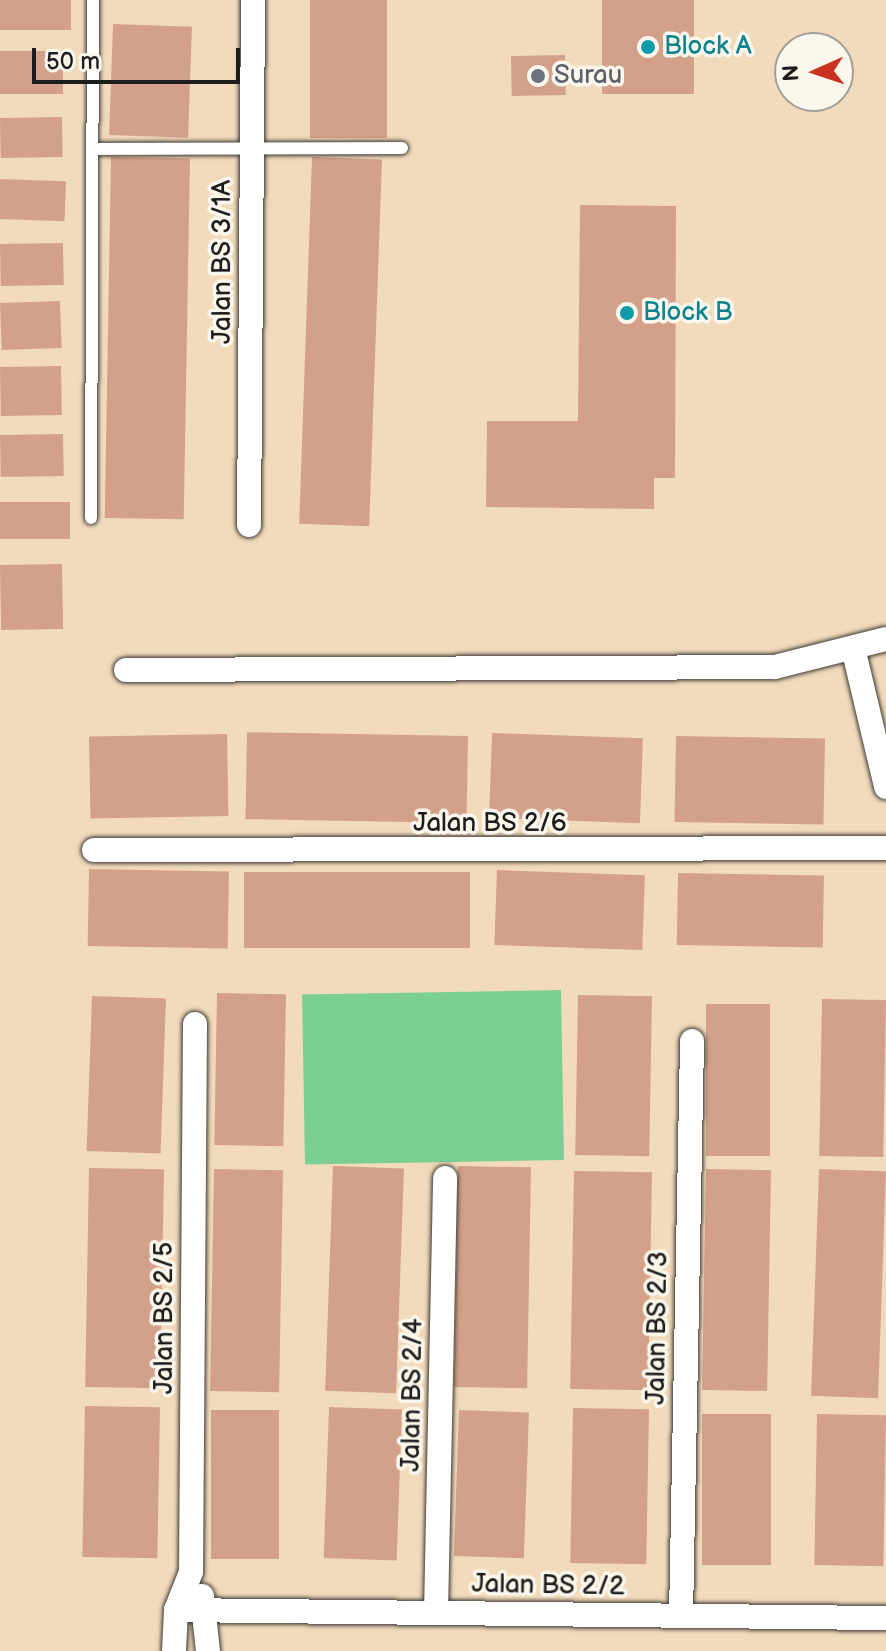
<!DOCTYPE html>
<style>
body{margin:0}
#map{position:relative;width:886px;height:1651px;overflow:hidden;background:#f2dbbc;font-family:"Balsamiq Sans",sans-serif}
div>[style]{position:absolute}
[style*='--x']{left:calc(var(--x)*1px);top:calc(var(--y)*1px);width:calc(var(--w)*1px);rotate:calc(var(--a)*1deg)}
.green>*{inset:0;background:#7ccf92;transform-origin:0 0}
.building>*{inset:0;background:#d3a18a;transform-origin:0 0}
.roads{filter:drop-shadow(0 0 2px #3c3934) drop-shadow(0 0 2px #3c3934)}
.service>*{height:12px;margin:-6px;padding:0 6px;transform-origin:6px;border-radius:6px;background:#fff}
.minor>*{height:24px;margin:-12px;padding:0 12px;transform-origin:12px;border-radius:12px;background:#fff}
.dots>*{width:22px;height:22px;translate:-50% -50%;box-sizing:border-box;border:4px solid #fbf7ec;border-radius:50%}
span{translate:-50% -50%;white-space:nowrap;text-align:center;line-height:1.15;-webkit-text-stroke:7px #fbf7ec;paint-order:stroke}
.culture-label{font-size:26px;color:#0d838f}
.left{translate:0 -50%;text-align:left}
.worship-label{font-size:26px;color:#5b616d}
.street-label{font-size:26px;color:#1c1c1c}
.north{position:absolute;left:774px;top:32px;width:80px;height:80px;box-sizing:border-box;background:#fbf7ec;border:2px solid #a29f99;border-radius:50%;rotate:267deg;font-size:22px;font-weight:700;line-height:32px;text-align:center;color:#1c1c1c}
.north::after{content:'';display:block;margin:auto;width:28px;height:36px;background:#c8321e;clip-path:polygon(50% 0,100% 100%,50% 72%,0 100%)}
.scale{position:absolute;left:32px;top:48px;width:208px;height:36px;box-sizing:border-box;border:4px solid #1c1c1c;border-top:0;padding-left:10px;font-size:24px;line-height:28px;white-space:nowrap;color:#1c1c1c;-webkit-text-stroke:6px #fbf7ec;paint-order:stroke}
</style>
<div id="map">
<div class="green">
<div style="left:561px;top:990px;width:170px;height:259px;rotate:89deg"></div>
</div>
<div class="building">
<div style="left:0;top:0;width:71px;height:30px"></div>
<div style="left:310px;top:0;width:77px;height:138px"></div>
<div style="left:602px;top:0;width:92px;height:94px"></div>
<div style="left:113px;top:24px;width:79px;height:111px;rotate:2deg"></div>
<div style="left:0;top:51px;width:63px;height:43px"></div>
<div style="left:565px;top:55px;width:40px;height:54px;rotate:89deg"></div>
<div style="left:62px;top:117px;width:40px;height:62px;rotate:89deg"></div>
<div style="left:111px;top:157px;width:79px;height:361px;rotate:1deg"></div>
<div style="left:312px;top:157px;width:70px;height:367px;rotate:2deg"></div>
<div style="left:0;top:179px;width:66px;height:40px;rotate:2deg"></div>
<div style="clip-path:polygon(580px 205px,676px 206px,675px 478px,654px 478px,654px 509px,486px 507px,487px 421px,578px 421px)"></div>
<div style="left:63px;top:243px;width:42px;height:63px;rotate:89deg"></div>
<div style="left:60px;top:301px;width:47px;height:60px;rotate:88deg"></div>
<div style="left:61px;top:366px;width:49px;height:61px;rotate:89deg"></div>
<div style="left:63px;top:434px;width:42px;height:63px;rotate:89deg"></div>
<div style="left:0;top:502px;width:70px;height:37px"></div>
<div style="left:62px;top:564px;width:65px;height:62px;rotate:89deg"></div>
<div style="left:492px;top:733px;width:151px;height:85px;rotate:2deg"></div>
<div style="left:227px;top:734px;width:82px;height:138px;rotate:89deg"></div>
<div style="left:468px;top:736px;width:87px;height:221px;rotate:91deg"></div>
<div style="left:676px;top:736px;width:149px;height:86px;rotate:1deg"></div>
<div style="left:89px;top:869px;width:140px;height:77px;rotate:1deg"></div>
<div style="left:497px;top:870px;width:148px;height:75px;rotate:2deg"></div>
<div style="left:470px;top:872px;width:76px;height:226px;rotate:90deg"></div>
<div style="left:678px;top:873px;width:146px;height:72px;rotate:1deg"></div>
<div style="left:217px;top:993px;width:69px;height:152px;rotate:1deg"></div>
<div style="left:578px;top:995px;width:74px;height:160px;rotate:1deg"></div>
<div style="left:92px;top:996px;width:74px;height:155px;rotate:2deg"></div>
<div style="left:822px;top:999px;width:64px;height:157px;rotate:1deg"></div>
<div style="left:770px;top:1004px;width:152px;height:64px;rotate:90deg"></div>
<div style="left:333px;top:1166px;width:71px;height:225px;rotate:2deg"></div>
<div style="left:458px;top:1166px;width:73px;height:221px;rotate:1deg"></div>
<div style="left:89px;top:1168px;width:75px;height:219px;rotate:1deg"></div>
<div style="left:214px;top:1169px;width:69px;height:222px;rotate:1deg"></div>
<div style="left:706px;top:1169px;width:65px;height:221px;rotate:1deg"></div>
<div style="left:819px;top:1169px;width:67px;height:227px;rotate:2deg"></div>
<div style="left:574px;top:1171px;width:78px;height:218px;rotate:1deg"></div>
<div style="left:85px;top:1406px;width:75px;height:151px;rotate:1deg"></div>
<div style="left:329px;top:1407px;width:73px;height:151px;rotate:2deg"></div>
<div style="left:573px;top:1408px;width:76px;height:155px;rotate:1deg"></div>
<div style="left:211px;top:1410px;width:68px;height:149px"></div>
<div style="left:459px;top:1410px;width:70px;height:146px;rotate:2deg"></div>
<div style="left:702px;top:1414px;width:69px;height:151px"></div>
<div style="left:817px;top:1414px;width:69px;height:151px;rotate:1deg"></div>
</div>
<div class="roads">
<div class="service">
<div style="--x:94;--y:149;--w:308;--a:-0.2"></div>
<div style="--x:91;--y:518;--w:518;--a:-89.78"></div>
</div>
<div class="minor">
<div style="--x:249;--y:525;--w:525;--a:-89.56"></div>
<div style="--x:853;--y:648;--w:143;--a:76.6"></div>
<div style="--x:126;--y:670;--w:649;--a:-0.26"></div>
<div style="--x:775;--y:667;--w:114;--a:-14.2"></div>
<div style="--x:94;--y:850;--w:792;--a:-0.14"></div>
<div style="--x:202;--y:1596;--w:55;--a:83.8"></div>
<div style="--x:176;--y:1610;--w:710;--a:0.65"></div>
<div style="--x:436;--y:1613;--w:435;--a:-88.8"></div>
<div style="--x:681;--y:1616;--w:575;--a:-88.9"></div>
<div style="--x:174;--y:1651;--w:41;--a:-87.2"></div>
<div style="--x:176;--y:1610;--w:41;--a:-68.5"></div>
<div style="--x:191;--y:1572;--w:548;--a:-89.58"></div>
</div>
</div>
<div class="dots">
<div style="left:648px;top:47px;background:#0f9aa8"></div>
<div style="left:538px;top:76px;background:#6b7280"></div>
<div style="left:627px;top:313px;background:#0f9aa8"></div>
</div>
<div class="culture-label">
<span class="left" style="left:664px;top:47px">Block A</span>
<span class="left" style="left:643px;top:313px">Block B</span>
</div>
<div class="worship-label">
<span class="left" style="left:554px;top:76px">Surau</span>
</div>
<div class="street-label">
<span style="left:223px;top:262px;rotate:-90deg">Jalan BS 3/1A</span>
<span style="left:490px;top:824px">Jalan BS 2/6</span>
<span style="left:165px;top:1318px;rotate:-90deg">Jalan BS 2/5</span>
<span style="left:658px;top:1328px;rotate:-89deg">Jalan BS 2/3</span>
<span style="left:413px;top:1395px;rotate:-89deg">Jalan BS 2/4</span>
<span style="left:548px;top:1586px;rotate:1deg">Jalan BS 2/2</span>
</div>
<div class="north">N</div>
<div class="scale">50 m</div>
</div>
